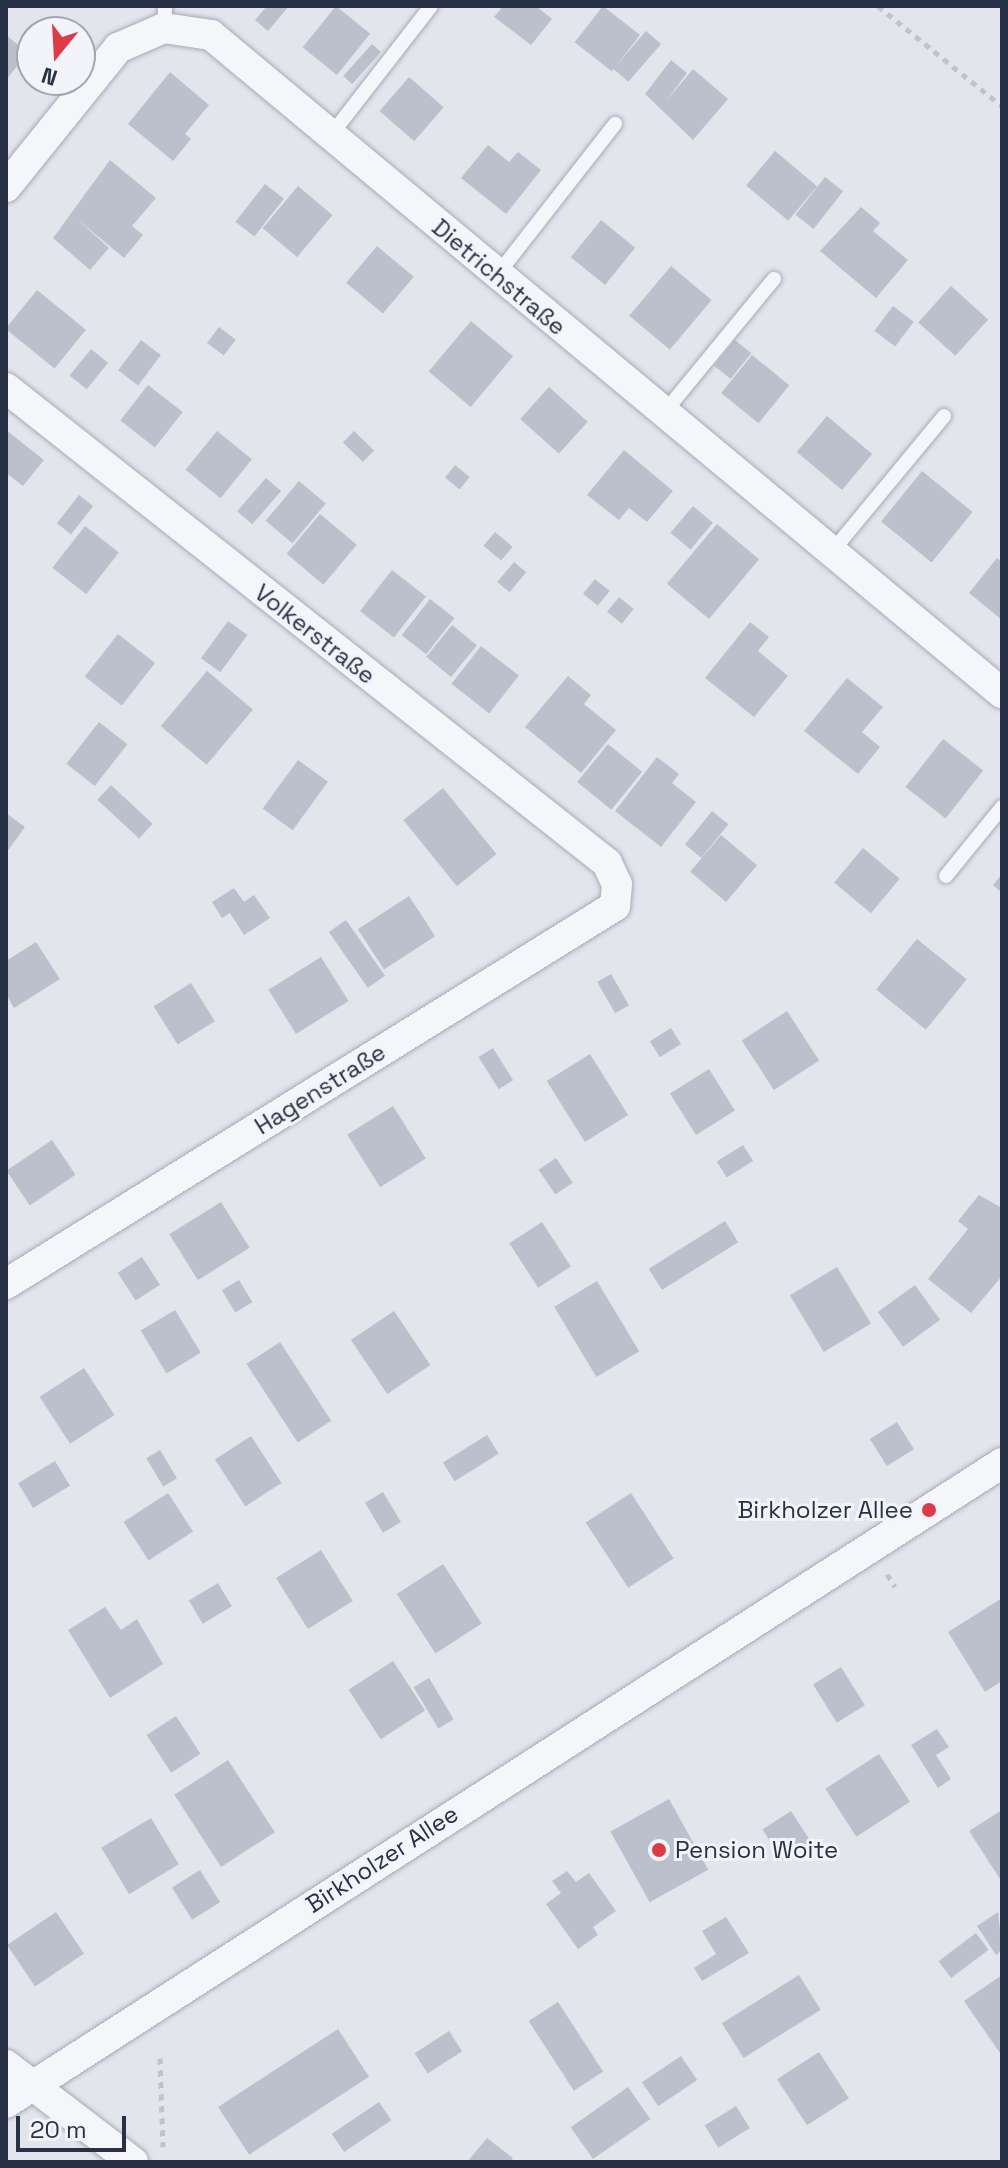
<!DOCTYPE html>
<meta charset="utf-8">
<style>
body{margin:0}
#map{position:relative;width:1008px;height:2168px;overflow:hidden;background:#e2e5ec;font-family:"Space Grotesk",sans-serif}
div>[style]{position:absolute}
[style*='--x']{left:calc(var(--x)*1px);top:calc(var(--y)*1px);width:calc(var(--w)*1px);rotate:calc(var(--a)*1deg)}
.building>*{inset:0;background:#bbc1cc;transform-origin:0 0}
.path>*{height:5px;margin-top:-2.5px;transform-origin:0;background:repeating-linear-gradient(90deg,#c0c3ca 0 6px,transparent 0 12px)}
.roads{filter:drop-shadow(0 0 2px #a6abb7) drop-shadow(0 0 2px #a6abb7)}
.lane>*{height:14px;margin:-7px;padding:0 7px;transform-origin:7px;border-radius:7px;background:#f5f6f9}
.street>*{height:30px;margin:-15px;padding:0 15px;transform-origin:15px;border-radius:15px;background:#f5f6f9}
.dots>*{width:22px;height:22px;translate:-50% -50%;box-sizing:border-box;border:4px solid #f2f4f9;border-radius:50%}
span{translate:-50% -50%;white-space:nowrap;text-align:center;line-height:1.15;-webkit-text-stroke:6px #f2f4f9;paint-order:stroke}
.street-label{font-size:24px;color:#283146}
.poi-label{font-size:24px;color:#283146}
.right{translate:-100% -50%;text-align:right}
.left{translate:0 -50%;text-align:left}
.frame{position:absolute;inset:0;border:8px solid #283146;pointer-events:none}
.north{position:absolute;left:16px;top:16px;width:80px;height:80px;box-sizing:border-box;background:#f2f4f9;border:2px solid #a1a6b1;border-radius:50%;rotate:198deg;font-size:22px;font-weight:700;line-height:32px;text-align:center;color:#283146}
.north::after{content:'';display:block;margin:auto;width:28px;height:36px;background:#dd3b48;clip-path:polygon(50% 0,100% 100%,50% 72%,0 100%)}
.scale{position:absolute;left:16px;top:2116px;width:110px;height:36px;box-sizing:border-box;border:4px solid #283146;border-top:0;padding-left:10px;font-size:24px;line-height:28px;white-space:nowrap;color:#283146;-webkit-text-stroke:6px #f2f4f9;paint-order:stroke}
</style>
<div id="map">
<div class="building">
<div style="clip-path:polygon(267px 6px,289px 6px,268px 31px,255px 20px)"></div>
<div style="left:336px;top:6px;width:44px;height:53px;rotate:39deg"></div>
<div style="clip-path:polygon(503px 6px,536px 6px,552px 19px,531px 45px,494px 17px)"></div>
<div style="left:603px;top:6px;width:47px;height:46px;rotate:38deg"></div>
<div style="left:646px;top:31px;width:20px;height:50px;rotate:41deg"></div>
<div style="clip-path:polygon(6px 35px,28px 53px,6px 80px)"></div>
<div style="left:372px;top:44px;width:12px;height:43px;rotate:42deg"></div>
<div style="clip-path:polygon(671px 60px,687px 73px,666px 101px,693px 69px,728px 99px,693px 140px,645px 94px)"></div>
<div style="clip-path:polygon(170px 72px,209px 105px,185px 134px,191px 139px,173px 161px,128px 124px)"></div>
<div style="left:409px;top:77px;width:46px;height:45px;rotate:41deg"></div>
<div style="clip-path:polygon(488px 145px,509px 162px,518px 152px,541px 170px,506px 214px,461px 178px)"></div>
<div style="left:775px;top:151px;width:55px;height:45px;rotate:40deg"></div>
<div style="clip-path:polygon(110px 160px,156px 198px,132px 226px,143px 235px,124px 258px,77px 219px,109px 248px,90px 270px,53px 238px)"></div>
<div style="left:825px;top:177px;width:23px;height:48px;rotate:38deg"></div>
<div style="left:265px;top:184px;width:24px;height:48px;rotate:38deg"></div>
<div style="left:298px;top:186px;width:45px;height:55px;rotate:40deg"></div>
<div style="clip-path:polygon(861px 207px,880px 223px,873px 231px,908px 260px,876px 298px,820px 251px)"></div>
<div style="left:601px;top:220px;width:44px;height:48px;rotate:39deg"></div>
<div style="left:377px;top:246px;width:48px;height:48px;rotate:40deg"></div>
<div style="left:671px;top:266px;width:53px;height:65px;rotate:40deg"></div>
<div style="left:951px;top:286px;width:50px;height:49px;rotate:42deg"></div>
<div style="left:37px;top:290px;width:63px;height:50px;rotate:39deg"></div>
<div style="left:893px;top:306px;width:26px;height:31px;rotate:37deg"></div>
<div style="left:471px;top:321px;width:55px;height:66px;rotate:40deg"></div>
<div style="left:219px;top:327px;width:21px;height:20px;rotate:37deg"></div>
<div style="left:141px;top:340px;width:25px;height:38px;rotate:37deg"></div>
<div style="left:735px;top:340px;width:21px;height:33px;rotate:39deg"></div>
<div style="left:91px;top:349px;width:22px;height:34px;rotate:39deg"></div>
<div style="left:752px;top:355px;width:48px;height:49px;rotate:39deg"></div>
<div style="left:148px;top:385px;width:44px;height:45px;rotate:38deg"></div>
<div style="left:549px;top:387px;width:52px;height:43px;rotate:42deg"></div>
<div style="left:827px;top:416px;width:59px;height:47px;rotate:40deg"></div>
<div style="clip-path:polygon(6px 430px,44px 460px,23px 486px,6px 473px)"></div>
<div style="left:217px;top:431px;width:45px;height:50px;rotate:39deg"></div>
<div style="left:354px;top:431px;width:28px;height:16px;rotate:44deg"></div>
<div style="clip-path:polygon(624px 450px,673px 491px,647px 522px,629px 508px,619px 520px,587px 495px)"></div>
<div style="left:455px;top:465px;width:19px;height:16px;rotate:39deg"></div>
<div style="left:922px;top:471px;width:65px;height:65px;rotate:39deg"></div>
<div style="left:266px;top:478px;width:20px;height:44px;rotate:41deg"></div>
<div style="left:299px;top:481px;width:35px;height:52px;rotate:40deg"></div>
<div style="left:79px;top:495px;width:18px;height:36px;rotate:38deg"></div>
<div style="left:693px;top:506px;width:26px;height:35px;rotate:40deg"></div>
<div style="left:320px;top:514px;width:48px;height:52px;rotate:40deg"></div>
<div style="left:717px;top:524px;width:55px;height:78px;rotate:40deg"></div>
<div style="left:85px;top:526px;width:43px;height:53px;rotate:38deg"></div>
<div style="left:495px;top:532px;width:23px;height:18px;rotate:40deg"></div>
<div style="clip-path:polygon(997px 558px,1002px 562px,1002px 620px,969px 593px)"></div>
<div style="left:514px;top:562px;width:16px;height:26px;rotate:40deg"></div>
<div style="left:392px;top:570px;width:43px;height:52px;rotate:38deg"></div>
<div style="left:595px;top:579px;width:19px;height:19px;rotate:39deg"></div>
<div style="left:619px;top:597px;width:19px;height:19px;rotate:39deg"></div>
<div style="left:430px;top:599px;width:31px;height:46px;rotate:38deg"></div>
<div style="left:228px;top:621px;width:24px;height:46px;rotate:36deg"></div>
<div style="clip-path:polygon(750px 622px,769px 637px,758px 651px,788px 676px,754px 717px,705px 678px)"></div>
<div style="left:452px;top:625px;width:32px;height:41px;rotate:39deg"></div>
<div style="left:118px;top:634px;width:47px;height:54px;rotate:38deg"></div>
<div style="left:481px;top:646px;width:48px;height:48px;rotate:38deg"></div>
<div style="left:207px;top:671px;width:60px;height:72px;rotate:40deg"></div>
<div style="clip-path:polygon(568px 676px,591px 695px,584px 704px,616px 730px,581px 773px,525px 727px)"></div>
<div style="clip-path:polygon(847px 678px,883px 707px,862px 732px,880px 747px,858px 774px,804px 731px)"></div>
<div style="left:99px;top:722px;width:36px;height:53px;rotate:38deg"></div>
<div style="left:943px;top:739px;width:51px;height:61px;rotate:38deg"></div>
<div style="left:608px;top:744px;width:44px;height:49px;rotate:39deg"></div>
<div style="clip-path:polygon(657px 757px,679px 774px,672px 783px,696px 802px,661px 847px,615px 811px)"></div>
<div style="left:298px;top:760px;width:37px;height:60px;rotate:36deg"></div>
<div style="left:111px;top:785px;width:57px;height:20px;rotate:43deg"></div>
<div style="left:443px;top:788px;width:85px;height:51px;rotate:51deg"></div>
<div style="left:712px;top:811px;width:21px;height:43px;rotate:39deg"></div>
<div style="clip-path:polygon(6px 813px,25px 827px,6px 853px)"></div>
<div style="left:721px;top:835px;width:47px;height:48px;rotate:40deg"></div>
<div style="left:863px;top:848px;width:48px;height:45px;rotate:40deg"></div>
<div style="clip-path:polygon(1002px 874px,1002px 893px,993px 885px)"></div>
<div style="clip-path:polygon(234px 888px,244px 902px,254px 895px,270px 918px,244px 935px,230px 913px,222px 918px,212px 902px)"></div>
<div style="left:409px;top:896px;width:48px;height:61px;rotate:57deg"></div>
<div style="left:346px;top:920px;width:68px;height:21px;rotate:55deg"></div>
<div style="left:917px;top:939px;width:64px;height:65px;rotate:39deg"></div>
<div style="clip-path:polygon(36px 942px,60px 979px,14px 1008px,6px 994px,6px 961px)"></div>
<div style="left:321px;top:957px;width:52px;height:62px;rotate:58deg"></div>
<div style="left:611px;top:974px;width:36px;height:16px;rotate:60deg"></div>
<div style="left:191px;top:983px;width:45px;height:44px;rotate:58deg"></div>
<div style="left:787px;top:1011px;width:59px;height:54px;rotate:57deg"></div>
<div style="left:671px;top:1028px;width:19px;height:25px;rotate:58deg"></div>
<div style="left:493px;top:1048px;width:38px;height:17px;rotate:58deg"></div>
<div style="left:590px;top:1054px;width:72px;height:51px;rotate:58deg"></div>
<div style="left:709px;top:1069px;width:49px;height:46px;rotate:58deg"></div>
<div style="left:393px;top:1106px;width:62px;height:54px;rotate:58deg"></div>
<div style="left:52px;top:1140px;width:42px;height:55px;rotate:56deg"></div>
<div style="left:743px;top:1145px;width:19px;height:31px;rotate:58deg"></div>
<div style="left:556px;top:1158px;width:30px;height:21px;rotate:56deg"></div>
<div style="clip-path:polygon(979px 1195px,1002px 1208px,1002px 1276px,971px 1313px,928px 1279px,968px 1229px,958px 1221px)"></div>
<div style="left:221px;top:1202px;width:54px;height:61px;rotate:58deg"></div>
<div style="left:725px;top:1221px;width:25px;height:90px;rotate:58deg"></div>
<div style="left:542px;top:1222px;width:53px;height:39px;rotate:57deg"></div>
<div style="left:142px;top:1257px;width:33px;height:29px;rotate:57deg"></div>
<div style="left:837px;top:1267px;width:66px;height:55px;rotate:59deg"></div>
<div style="left:239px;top:1280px;width:26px;height:20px;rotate:59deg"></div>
<div style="left:597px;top:1281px;width:82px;height:50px;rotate:59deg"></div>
<div style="left:915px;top:1285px;width:43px;height:46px;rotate:54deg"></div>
<div style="left:175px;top:1310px;width:50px;height:40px;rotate:59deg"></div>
<div style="left:394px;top:1311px;width:65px;height:52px;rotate:56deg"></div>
<div style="left:280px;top:1342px;width:94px;height:40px;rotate:57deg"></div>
<div style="left:84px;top:1368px;width:56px;height:53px;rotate:57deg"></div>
<div style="left:897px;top:1422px;width:32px;height:32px;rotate:58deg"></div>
<div style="left:487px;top:1435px;width:22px;height:52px;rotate:58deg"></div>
<div style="left:251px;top:1436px;width:56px;height:43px;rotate:57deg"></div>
<div style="left:160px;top:1450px;width:33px;height:16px;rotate:59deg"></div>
<div style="left:55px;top:1461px;width:29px;height:43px;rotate:59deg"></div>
<div style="left:383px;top:1492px;width:35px;height:21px;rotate:59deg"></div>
<div style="left:168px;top:1493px;width:46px;height:53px;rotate:57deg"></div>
<div style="left:631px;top:1493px;width:78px;height:54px;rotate:57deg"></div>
<div style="left:321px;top:1550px;width:60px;height:53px;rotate:58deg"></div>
<div style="left:443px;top:1564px;width:71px;height:55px;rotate:57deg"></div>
<div style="left:218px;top:1583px;width:27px;height:34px;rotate:59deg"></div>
<div style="clip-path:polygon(1002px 1598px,1002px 1681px,985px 1692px,948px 1632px)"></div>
<div style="clip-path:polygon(105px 1607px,121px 1630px,137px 1619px,163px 1664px,110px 1698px,68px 1630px)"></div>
<div style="left:393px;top:1661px;width:59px;height:53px;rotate:57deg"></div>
<div style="left:841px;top:1667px;width:45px;height:33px;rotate:58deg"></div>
<div style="left:429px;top:1678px;width:48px;height:18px;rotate:59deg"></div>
<div style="left:176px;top:1716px;width:45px;height:35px;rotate:57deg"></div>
<div style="clip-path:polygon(937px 1729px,949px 1747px,936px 1755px,951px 1779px,938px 1788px,911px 1745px)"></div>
<div style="left:879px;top:1754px;width:57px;height:64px;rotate:57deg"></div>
<div style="left:228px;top:1760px;width:86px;height:64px;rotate:57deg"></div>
<div style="left:669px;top:1799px;width:81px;height:67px;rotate:61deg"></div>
<div style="clip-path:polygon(1002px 1810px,1002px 1878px,1000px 1879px,969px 1831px)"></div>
<div style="left:791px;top:1811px;width:37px;height:34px;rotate:57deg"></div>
<div style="left:151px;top:1818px;width:54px;height:58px;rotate:59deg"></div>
<div style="left:200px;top:1870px;width:38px;height:33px;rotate:58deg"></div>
<div style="clip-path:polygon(567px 1871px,576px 1882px,589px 1873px,616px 1911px,593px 1927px,598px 1935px,578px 1949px,546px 1904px,561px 1893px,552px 1881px)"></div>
<div style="left:56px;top:1912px;width:50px;height:59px;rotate:56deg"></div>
<div style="clip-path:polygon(998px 1912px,1002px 1950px,996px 1955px,977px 1926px)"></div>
<div style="clip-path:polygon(726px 1917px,749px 1953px,702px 1981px,694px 1968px,716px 1954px,702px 1931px)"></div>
<div style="left:976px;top:1933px;width:21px;height:47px;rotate:53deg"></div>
<div style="left:799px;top:1975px;width:41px;height:91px;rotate:58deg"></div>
<div style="clip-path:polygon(1002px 1975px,1002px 2056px,964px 2001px)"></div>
<div style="left:558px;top:2002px;width:83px;height:35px;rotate:57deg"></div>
<div style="left:338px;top:2029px;width:57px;height:143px;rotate:57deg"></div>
<div style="left:449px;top:2031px;width:24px;height:41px;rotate:57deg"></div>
<div style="left:819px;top:2052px;width:55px;height:50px;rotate:57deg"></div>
<div style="left:681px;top:2056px;width:29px;height:47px;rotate:56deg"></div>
<div style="left:628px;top:2087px;width:39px;height:70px;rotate:55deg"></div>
<div style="left:379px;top:2102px;width:22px;height:57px;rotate:56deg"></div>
<div style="left:736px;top:2106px;width:26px;height:37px;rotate:58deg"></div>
<div style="clip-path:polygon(487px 2138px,513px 2158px,510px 2162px,467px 2162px)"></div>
</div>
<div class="path">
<div style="--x:878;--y:6;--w:159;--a:38.9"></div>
<div style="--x:887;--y:1574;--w:15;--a:58"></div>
<div style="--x:160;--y:2058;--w:89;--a:88.1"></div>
</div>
<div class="roads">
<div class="lane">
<div style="--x:164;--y:28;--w:22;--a:-87"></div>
<div style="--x:331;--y:135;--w:163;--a:-52.2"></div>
<div style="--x:497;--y:275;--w:192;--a:-52"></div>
<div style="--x:663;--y:414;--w:175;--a:-50.6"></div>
<div style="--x:830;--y:554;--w:179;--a:-50.4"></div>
<div style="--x:946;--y:876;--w:89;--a:-50.9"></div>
</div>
<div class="street">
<div style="--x:6;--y:187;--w:179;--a:-51.1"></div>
<div style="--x:118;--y:48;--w:50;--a:-23.5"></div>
<div style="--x:164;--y:28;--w:48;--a:8.5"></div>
<div style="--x:211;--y:35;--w:1029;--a:39.76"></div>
<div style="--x:6;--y:388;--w:766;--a:38.32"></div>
<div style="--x:607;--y:863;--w:23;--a:65"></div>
<div style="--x:617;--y:884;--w:22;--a:95"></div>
<div style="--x:615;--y:906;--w:717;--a:148.17"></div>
<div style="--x:6;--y:2065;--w:160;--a:37.4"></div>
<div style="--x:6;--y:2103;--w:1184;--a:-32.72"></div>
</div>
</div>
<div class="dots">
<div style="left:929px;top:1510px;background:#dd3b48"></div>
<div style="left:659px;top:1850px;background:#dd3b48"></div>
</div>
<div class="street-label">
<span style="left:499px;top:277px;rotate:40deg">Dietrichstraße</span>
<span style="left:315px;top:634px;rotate:38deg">Volkerstraße</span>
<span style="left:320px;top:1089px;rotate:-32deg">Hagenstraße</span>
<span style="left:382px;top:1859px;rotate:-33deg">Birkholzer Allee</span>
</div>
<div class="poi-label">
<span class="right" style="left:913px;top:1510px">Birkholzer Allee</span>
<span class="left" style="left:675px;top:1850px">Pension Woite</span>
</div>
<div class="frame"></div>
<div class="north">N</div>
<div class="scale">20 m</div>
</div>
